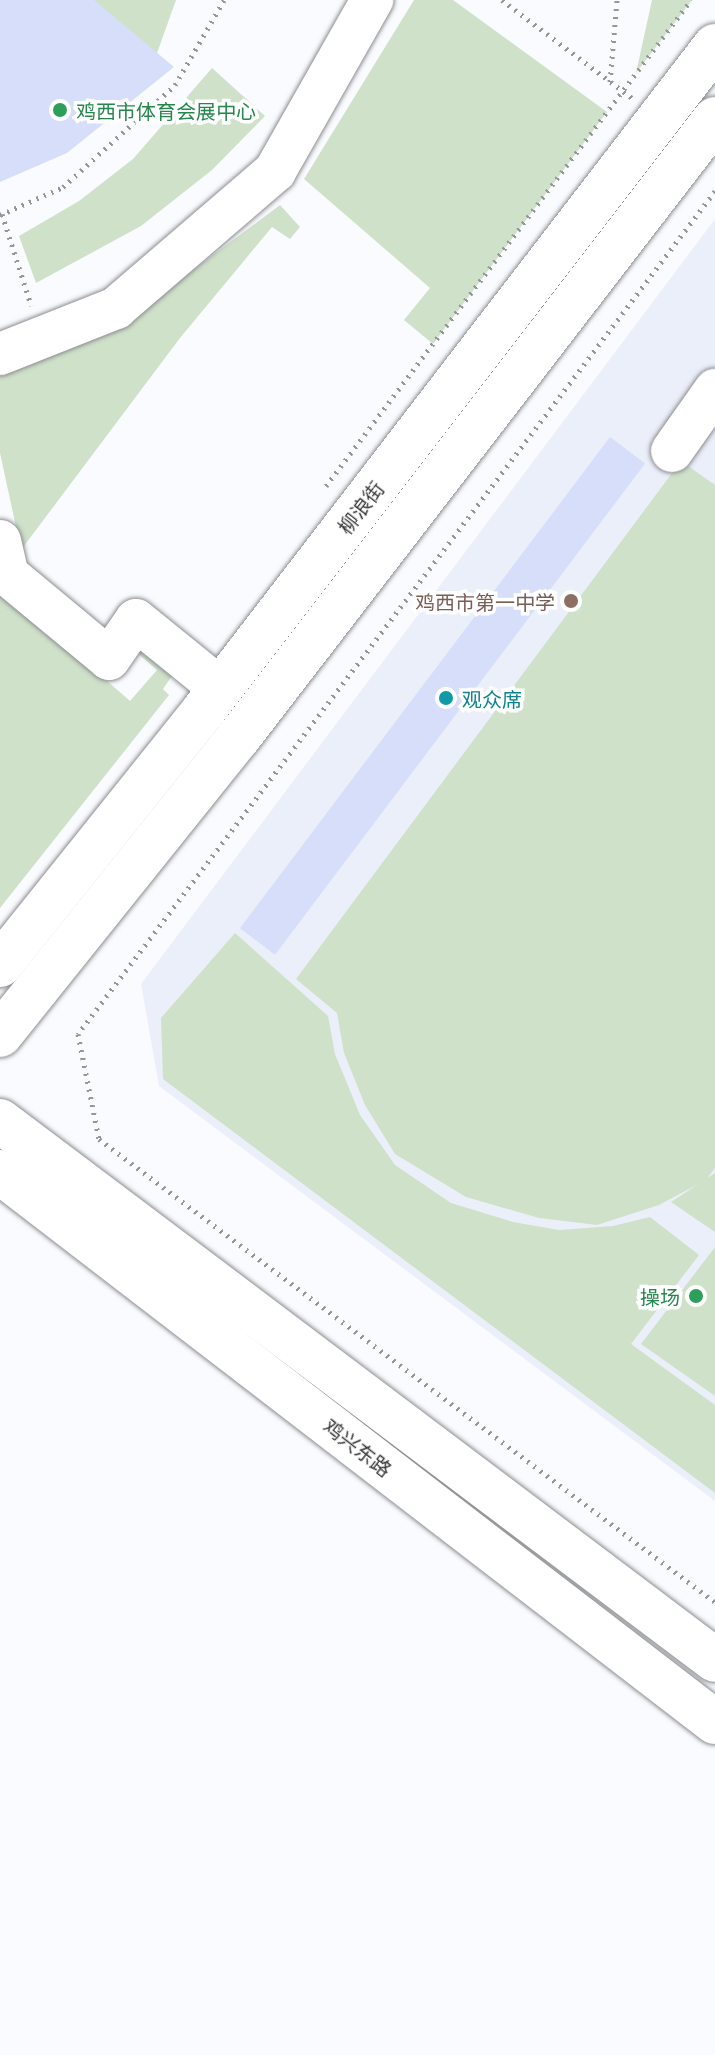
<!DOCTYPE html>
<meta charset="utf-8">
<style>
body{margin:0}
#map{position:relative;width:715px;height:2055px;overflow:hidden;background:#fafbff;font-family:Literata,"Noto Sans SC",serif}
div>[style]{position:absolute}
[style*='--x']{left:calc(var(--x)*1px);top:calc(var(--y)*1px);width:calc(var(--w)*1px);rotate:calc(var(--a)*1deg)}
.built>*{inset:0;background:#ebeffa}
.green>*{inset:0;background:#cfe1c9}
.building>*{inset:0;background:#d6defa;transform-origin:0 0}
.path>*{height:5px;margin-top:-2.5px;transform-origin:0;background:repeating-linear-gradient(90deg,#959699 0 2px,transparent 0 8px)}
.roads{filter:drop-shadow(0 0 2px #8c8e91) drop-shadow(0 0 2px #8c8e91)}
.minor>*{height:42px;margin:-21px;padding:0 21px;transform-origin:21px;border-radius:21px;background:#fff}
.major>*{height:44px;margin:-22px;padding:0 22px;transform-origin:22px;border-radius:22px;background:#fff}
.highway>*{height:44px;margin:-22px;padding:0 22px;transform-origin:22px;border-radius:22px;background:#fff}
.dots>*{width:22px;height:22px;translate:-50% -50%;box-sizing:border-box;border:4px solid #fff;border-radius:50%}
span{translate:-50% -50%;white-space:nowrap;text-align:center;line-height:1.15;-webkit-text-stroke:7px #fff;paint-order:stroke}
.leisure-label{font-size:20px;color:#27864d}
.left{translate:0 -50%;text-align:left}
.right{translate:-100% -50%;text-align:right}
.street-label{font-size:20px;color:#353638}
.education-label{font-size:20px;color:#785e54}
.culture-label{font-size:20px;color:#0d838f}
</style>
<div id="map">
<div class="built">
<div style="clip-path:polygon(715px 219px,715px 1501px,159px 1086px,141px 984px)"></div>
</div>
<div class="green">
<div style="clip-path:polygon(77px 0,176px 0,151px 70px)"></div>
<div style="clip-path:polygon(414px 0,453px 0,607px 112px,433px 344px,404px 320px,430px 288px,304px 179px)"></div>
<div style="clip-path:polygon(652px 0,692px 0,636px 73px)"></div>
<div style="clip-path:polygon(212px 68px,265px 116px,212px 170px,141px 226px,36px 283px,19px 236px,79px 201px,133px 159px)"></div>
<div style="clip-path:polygon(280px 205px,300px 227px,290px 239px,272px 227px,180px 338px,21px 550px,0 453px,0 375px,134px 314px)"></div>
<div style="clip-path:polygon(681px 461px,715px 485px,715px 1168px,706px 1180px,659px 1205px,597px 1225px,539px 1218px,466px 1197px,395px 1154px,365px 1105px,344px 1053px,337px 1013px,296px 979px)"></div>
<div style="clip-path:polygon(0 587px,130px 701px,157px 670px,135px 651px,155px 649px,178px 667px,163px 689px,169px 695px,0 908px)"></div>
<div style="clip-path:polygon(235px 933px,328px 1016px,335px 1054px,360px 1115px,395px 1165px,451px 1203px,513px 1222px,559px 1230px,613px 1226px,650px 1217px,699px 1255px,631px 1344px,715px 1405px,715px 1493px,163px 1079px,161px 1018px)"></div>
<div style="clip-path:polygon(715px 1173px,715px 1232px,671px 1202px)"></div>
<div style="clip-path:polygon(715px 1247px,715px 1396px,641px 1344px)"></div>
</div>
<div class="building">
<div style="clip-path:polygon(0 0,94px 0,174px 67px,67px 153px,0 182px)"></div>
<div style="left:610px;top:437px;width:44px;height:615px;rotate:37deg"></div>
</div>
<div class="path">
<div style="--x:502;--y:0;--w:163;--a:37"></div>
<div style="--x:610;--y:82;--w:82;--a:-85.1"></div>
<div style="--x:715;--y:191;--w:1057;--a:127.08"></div>
<div style="--x:78;--y:1034;--w:107;--a:78.7"></div>
<div style="--x:99;--y:1139;--w:771;--a:36.93"></div>
<div style="--x:2;--y:214;--w:96;--a:72.3"></div>
<div style="--x:0;--y:215;--w:69;--a:-24"></div>
<div style="--x:63;--y:187;--w:151;--a:-42.3"></div>
<div style="--x:175;--y:85;--w:98;--a:-60"></div>
<div style="--x:326;--y:486;--w:608;--a:-53.09"></div>
</div>
<div class="roads">
<div class="minor">
<div style="--x:0;--y:354;--w:125;--a:-21.6"></div>
<div style="--x:116;--y:308;--w:210;--a:-40.7"></div>
<div style="--x:275;--y:171;--w:197;--a:-60.4"></div>
<div style="--x:672;--y:451;--w:75;--a:-54.8"></div>
<div style="--x:0;--y:541;--w:35;--a:77"></div>
<div style="--x:8;--y:575;--w:131;--a:39.7"></div>
<div style="--x:109;--y:659;--w:47;--a:-55.3"></div>
<div style="--x:136;--y:620;--w:108;--a:39"></div>
</div>
<div class="major">
<div style="--x:0;--y:965;--w:327;--a:-51.3"></div>
<div style="--x:204;--y:710;--w:838;--a:-52.42"></div>
<div style="--x:0;--y:1035;--w:382;--a:-51.3"></div>
<div style="--x:239;--y:737;--w:780;--a:-52.4"></div>
</div>
<div class="highway">
<div style="--x:0;--y:1121;--w:895;--a:37.01"></div>
<div style="--x:0;--y:1172;--w:902;--a:37.57"></div>
</div>
</div>
<div class="dots">
<div style="left:60px;top:110px;background:#2e9e5b"></div>
<div style="left:571px;top:601px;background:#8d6e63"></div>
<div style="left:446px;top:698px;background:#0f9aa8"></div>
<div style="left:696px;top:1296px;background:#2e9e5b"></div>
</div>
<div class="leisure-label">
<span class="left" style="left:76px;top:110px">鸡西市体育会展中心</span>
<span class="right" style="left:680px;top:1296px">操场</span>
</div>
<div class="street-label">
<span style="left:360px;top:507px;rotate:-52deg">柳浪街</span>
<span style="left:358px;top:1447px;rotate:38deg">鸡兴东路</span>
</div>
<div class="education-label">
<span class="right" style="left:555px;top:601px">鸡西市第一中学</span>
</div>
<div class="culture-label">
<span class="left" style="left:462px;top:698px">观众席</span>
</div>
</div>
